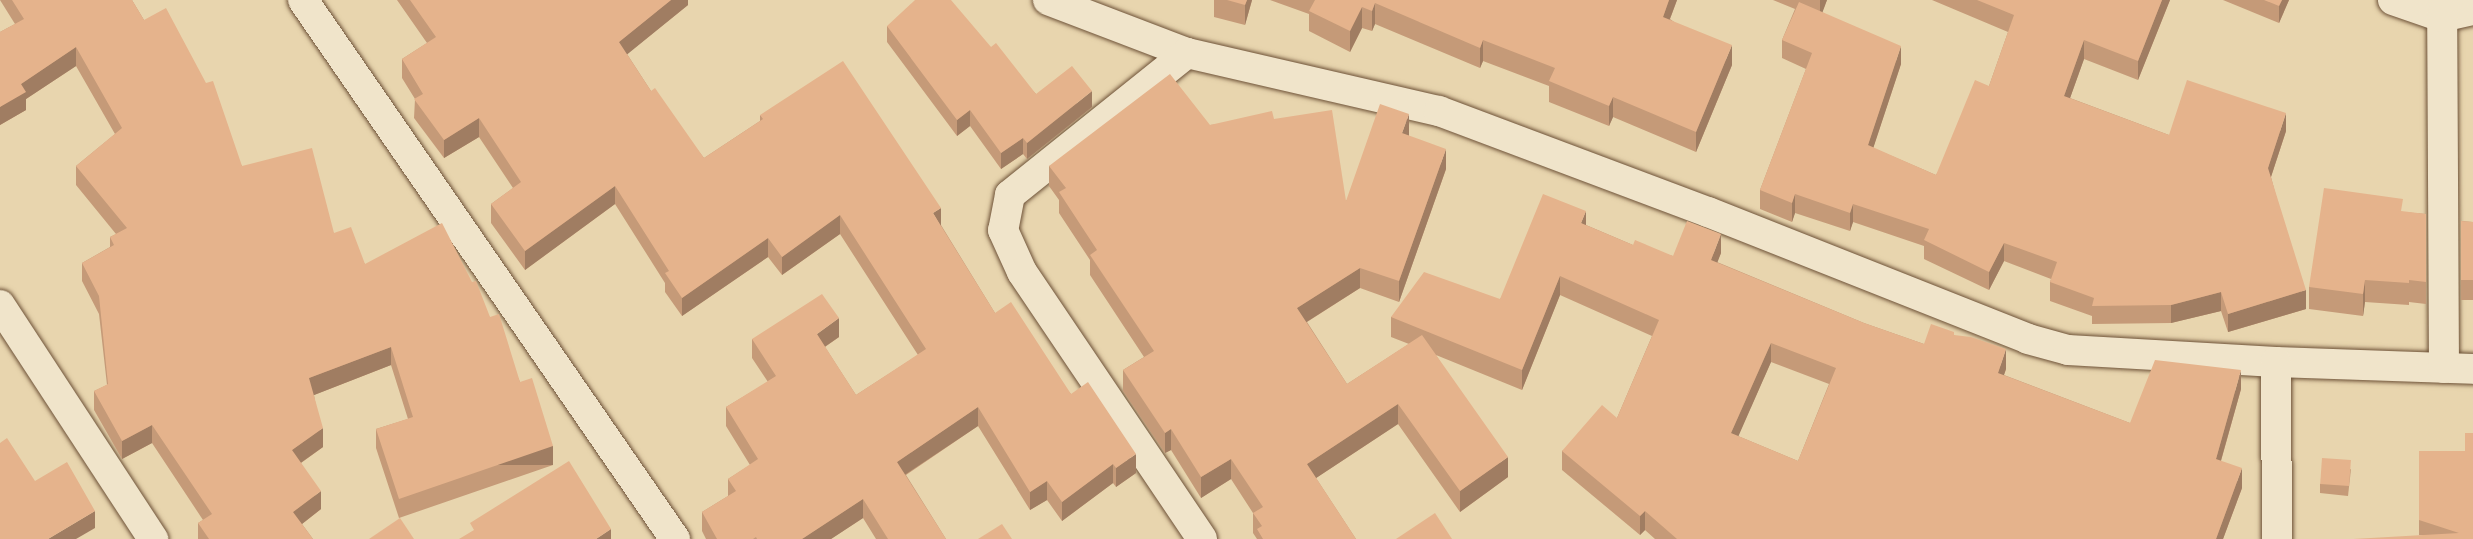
<!DOCTYPE html>
<style>
body{margin:0}
#map{position:relative;width:2473px;height:539px;overflow:hidden;background:#e8d5ae;font-family:Alegreya,serif}
div>[style]{position:absolute}
[style*='--x']{left:calc(var(--x)*1px);top:calc(var(--y)*1px);width:calc(var(--w)*1px);rotate:calc(var(--a)*1deg)}
.roads{filter:drop-shadow(0 0 2px #6d5137) drop-shadow(0 0 2px #6d5137)}
.street>*{height:30px;margin:-15px;padding:0 15px;transform-origin:15px;border-radius:15px;background:#f0e4ca}
.wall>*{inset:0;background:#c59a78}
.shaded-wall>*{inset:0;background:#a07d62;transform-origin:0 0}
.building>*{inset:0;background:#e5b38c;transform-origin:0 0}
span{translate:-50% -50%;white-space:nowrap;text-align:center;line-height:1.15;-webkit-text-stroke:7px #f0e4ca;paint-order:stroke}
</style>
<div id="map">
<div class="roads">
<div class="street">
<div style="--x:303;--y:0;--w:655;--a:55.39"></div>
<div style="--x:1048;--y:0;--w:149;--a:20.9"></div>
<div style="--x:1187;--y:53;--w:259;--a:13"></div>
<div style="--x:1439;--y:111;--w:287;--a:20.6"></div>
<div style="--x:1708;--y:212;--w:344;--a:21.6"></div>
<div style="--x:2028;--y:339;--w:41;--a:15.4"></div>
<div style="--x:2068;--y:350;--w:208;--a:3.3"></div>
<div style="--x:2276;--y:362;--w:197;--a:2"></div>
<div style="--x:2393;--y:0;--w:52;--a:19.1"></div>
<div style="--x:2442;--y:17;--w:32;--a:-13"></div>
<div style="--x:1187;--y:53;--w:227;--a:141.3"></div>
<div style="--x:1010;--y:195;--w:36;--a:101"></div>
<div style="--x:1003;--y:230;--w:46;--a:65.7"></div>
<div style="--x:1022;--y:272;--w:322;--a:56"></div>
<div style="--x:0;--y:305;--w:280;--a:56.8"></div>
<div style="--x:2276;--y:362;--w:177;--a:89.7"></div>
<div style="--x:2444;--y:368;--w:351;--a:-90.3"></div>
<div style="--x:2442;--y:17;--w:18;--a:-71"></div>
</div>
</div>
<div class="wall">
<div style="clip-path:polygon(0 0,132px 0,144px 20px,242px 166px,334px 233px,365px 264px,490px 317px,520px 382px,553px 465px,399px 518px,376px 448px,376px 429px,408px 419px,391px 365px,314px 395px,323px 447px,301px 463px,321px 509px,302px 524px,313px 539px,198px 539px,198px 523px,203px 520px,152px 443px,122px 459px,94px 410px,94px 391px,107px 385px,99px 314px,82px 281px,82px 263px,110px 247px,110px 237px,116px 234px,76px 185px,76px 166px,115px 134px,76px 66px,26px 99px,26px 110px,0 125px,0 32px,15px 24px)"></div>
<div style="clip-path:polygon(397px 0,688px 0,688px 5px,627px 54px,651px 91px,704px 158px,760px 121px,760px 115px,941px 225px,995px 313px,1071px 394px,1136px 473px,1116px 487px,1113px 483px,1062px 521px,1047px 500px,1030px 510px,978px 426px,906px 475px,946px 539px,876px 539px,863px 518px,831px 539px,706px 539px,702px 531px,702px 512px,728px 496px,728px 479px,750px 465px,726px 426px,726px 407px,768px 382px,752px 358px,752px 339px,839px 337px,825px 347px,856px 395px,918px 355px,840px 234px,782px 275px,768px 257px,682px 316px,665px 292px,665px 283px,615px 204px,525px 270px,491px 223px,491px 204px,513px 188px,479px 137px,444px 158px,414px 118px,415px 99px,402px 78px,402px 59px,427px 43px)"></div>
<div style="clip-path:polygon(1214px 0,1252px 0,1245px 25px,1214px 17px)"></div>
<div style="clip-path:polygon(1270px 0,1677px 0,1670px 19px,1732px 65px,1696px 152px,1613px 117px,1609px 126px,1549px 102px,1549px 86px,1483px 61px,1480px 68px,1375px 24px,1372px 31px,1362px 28px,1350px 52px,1309px 31px,1309px 14px)"></div>
<div style="clip-path:polygon(1773px 0,1827px 0,1822px 12px,1901px 64px,1873px 148px,1936px 175px,1989px 86px,2008px 32px,1932px 0,2170px 0,2138px 80px,2084px 59px,2070px 98px,2169px 135px,2286px 131px,2271px 177px,2306px 309px,2228px 332px,2221px 311px,2171px 323px,2092px 324px,2092px 316px,2050px 301px,2050px 282px,2051px 279px,2004px 261px,1989px 290px,1924px 259px,1924px 246px,1853px 222px,1850px 231px,1795px 213px,1792px 222px,1760px 209px,1760px 190px,1806px 69px,1782px 58px,1782px 40px,1795px 9px)"></div>
<div style="clip-path:polygon(2223px 0,2289px 0,2279px 23px)"></div>
<div style="clip-path:polygon(887px 26px,991px 47px,1036px 94px,1092px 107px,1027px 159px,1023px 154px,1001px 169px,970px 126px,957px 136px,887px 42px)"></div>
<div style="clip-path:polygon(evenodd,1274px 119px,1346px 201px,1408px 135px,1446px 169px,1399px 302px,1360px 288px,1307px 322px,1347px 384px,1409px 344px,1391px 337px,1391px 317px,1500px 299px,1586px 225px,1633px 245px,1673px 256px,1721px 253px,1717px 262px,1864px 323px,1924px 344px,1954px 335px,2006px 369px,2004px 375px,2130px 423px,2241px 389px,2221px 461px,2242px 488px,2223px 539px,1655px 539px,1645px 530px,1640px 535px,1562px 470px,1562px 451px,1617px 418px,1652px 336px,1560px 295px,1522px 390px,1436px 355px,1508px 477px,1460px 512px,1398px 424px,1316px 478px,1356px 539px,1257px 539px,1253px 533px,1253px 513px,1231px 479px,1201px 498px,1171px 450px,1165px 453px,1123px 391px,1123px 370px,1144px 357px,1090px 275px,1090px 260px,1059px 213px,1059px 200px,1049px 186px,1049px 166px,1210px 125px,1274px 119px,1771px 362px,1829px 384px,1798px 461px,1738px 436px,1771px 362px)"></div>
<div style="clip-path:polygon(2473px 211px,2473px 300px,2461px 300px,2461px 221px,2473px 222px)"></div>
<div style="clip-path:polygon(2403px 212px,2426px 214px,2426px 304px,2409px 302px,2409px 305px,2365px 302px,2363px 316px,2309px 309px,2309px 287px)"></div>
<div style="clip-path:polygon(2419px 451px,2473px 539px,2419px 535px)"></div>
<div style="clip-path:polygon(2351px 469px,2348px 496px,2320px 493px,2320px 484px)"></div>
</div>
<div class="shaded-wall">
<div style="clip-path:polygon(671px 0,688px 0,688px 5px,619px 61px,619px 42px)"></div>
<div style="clip-path:polygon(1247px 0,1252px 0,1245px 25px,1245px 5px)"></div>
<div style="clip-path:polygon(1669px 0,1677px 0,1663px 37px,1663px 17px)"></div>
<div style="clip-path:polygon(1820px 0,1827px 0,1820px 19px)"></div>
<div style="clip-path:polygon(2162px 0,2170px 0,2138px 80px,2138px 61px)"></div>
<div style="clip-path:polygon(2282px 0,2289px 0,2279px 23px,2279px 6px)"></div>
<div style="clip-path:polygon(1375px 3px,1375px 24px,1372px 31px,1372px 11px)"></div>
<div style="clip-path:polygon(1362px 7px,1362px 28px,1350px 52px,1350px 31px)"></div>
<div style="clip-path:polygon(1483px 40px,1483px 61px,1480px 68px,1480px 48px)"></div>
<div style="clip-path:polygon(2084px 40px,2084px 59px,2064px 115px,2064px 96px)"></div>
<div style="clip-path:polygon(1732px 45px,1732px 65px,1696px 152px,1696px 132px)"></div>
<div style="clip-path:polygon(1901px 46px,1901px 64px,1868px 164px,1868px 145px)"></div>
<div style="clip-path:polygon(76px 47px,76px 66px,26px 99px,26px 110px,0 125px,0 107px,21px 84px)"></div>
<div style="clip-path:polygon(1092px 91px,1092px 107px,1027px 159px,1027px 143px)"></div>
<div style="clip-path:polygon(1613px 97px,1613px 117px,1609px 126px,1609px 106px)"></div>
<div style="clip-path:polygon(970px 110px,970px 126px,957px 136px,957px 120px)"></div>
<div style="clip-path:polygon(2286px 113px,2286px 131px,2268px 186px,2268px 168px)"></div>
<div style="clip-path:polygon(1409px 114px,1409px 135px,1402px 154px,1402px 133px)"></div>
<div style="clip-path:polygon(479px 118px,479px 137px,444px 158px,444px 140px)"></div>
<div style="clip-path:polygon(1023px 138px,1023px 154px,1001px 169px,1001px 153px)"></div>
<div style="clip-path:polygon(1446px 149px,1446px 169px,1399px 302px,1399px 281px)"></div>
<div style="clip-path:polygon(615px 186px,615px 204px,525px 270px,525px 251px)"></div>
<div style="clip-path:polygon(1795px 194px,1795px 213px,1792px 222px,1792px 203px)"></div>
<div style="clip-path:polygon(1853px 204px,1853px 222px,1850px 231px,1850px 213px)"></div>
<div style="clip-path:polygon(941px 208px,941px 227px,933px 213px)"></div>
<div style="clip-path:polygon(1586px 211px,1586px 230px,1581px 223px)"></div>
<div style="clip-path:polygon(840px 215px,840px 234px,782px 275px,782px 257px)"></div>
<div style="clip-path:polygon(1721px 234px,1721px 253px,1711px 279px,1711px 260px)"></div>
<div style="clip-path:polygon(768px 238px,768px 257px,682px 316px,682px 298px)"></div>
<div style="clip-path:polygon(2004px 243px,2004px 261px,1989px 290px,1989px 272px)"></div>
<div style="clip-path:polygon(1360px 268px,1360px 288px,1297px 328px,1297px 308px)"></div>
<div style="clip-path:polygon(1560px 276px,1560px 295px,1522px 390px,1522px 370px)"></div>
<div style="clip-path:polygon(2365px 280px,2365px 302px,2363px 316px,2363px 294px)"></div>
<div style="clip-path:polygon(2306px 290px,2306px 309px,2228px 332px,2228px 314px)"></div>
<div style="clip-path:polygon(2221px 292px,2221px 311px,2171px 323px,2171px 305px)"></div>
<div style="clip-path:polygon(839px 318px,839px 337px,817px 352px,817px 334px)"></div>
<div style="clip-path:polygon(1771px 343px,1771px 362px,1731px 453px,1731px 433px)"></div>
<div style="clip-path:polygon(391px 347px,391px 365px,309px 397px,309px 378px)"></div>
<div style="clip-path:polygon(2006px 349px,2006px 369px,1998px 392px,1998px 373px)"></div>
<div style="clip-path:polygon(2241px 370px,2241px 389px,2216px 478px,2216px 459px)"></div>
<div style="clip-path:polygon(1398px 404px,1398px 424px,1307px 484px,1307px 464px)"></div>
<div style="clip-path:polygon(978px 407px,978px 426px,897px 480px,897px 462px)"></div>
<div style="clip-path:polygon(152px 425px,152px 443px,122px 459px,122px 441px)"></div>
<div style="clip-path:polygon(323px 428px,323px 447px,292px 469px,292px 450px)"></div>
<div style="clip-path:polygon(1171px 429px,1171px 450px,1165px 453px,1165px 433px)"></div>
<div style="left:553px;top:446px;width:19px;height:163px;rotate:90deg"></div>
<div style="clip-path:polygon(1136px 454px,1136px 473px,1116px 487px,1116px 468px)"></div>
<div style="clip-path:polygon(1508px 457px,1508px 477px,1460px 512px,1460px 491px)"></div>
<div style="clip-path:polygon(1231px 459px,1231px 479px,1201px 498px,1201px 477px)"></div>
<div style="clip-path:polygon(1113px 464px,1113px 483px,1062px 521px,1062px 502px)"></div>
<div style="clip-path:polygon(2242px 468px,2242px 488px,2223px 539px,2216px 539px)"></div>
<div style="clip-path:polygon(1047px 481px,1047px 500px,1030px 510px,1030px 492px)"></div>
<div style="clip-path:polygon(321px 491px,321px 509px,293px 531px,293px 512px)"></div>
<div style="clip-path:polygon(863px 499px,863px 518px,831px 539px,802px 539px)"></div>
<div style="clip-path:polygon(95px 511px,95px 528px,76px 539px,48px 539px)"></div>
<div style="clip-path:polygon(1645px 511px,1645px 530px,1640px 535px,1640px 516px)"></div>
<div style="clip-path:polygon(611px 529px,611px 539px,596px 539px)"></div>
</div>
<div class="building">
<div style="clip-path:polygon(12px 0,132px 0,144px 20px,166px 8px,206px 83px,213px 81px,242px 166px,312px 148px,334px 233px,351px 227px,365px 264px,442px 223px,472px 282px,476px 281px,490px 317px,499px 314px,520px 382px,532px 378px,553px 446px,399px 499px,376px 429px,413px 417px,391px 347px,309px 378px,323px 428px,292px 450px,321px 491px,293px 512px,313px 539px,209px 539px,198px 523px,212px 514px,152px 425px,122px 441px,94px 391px,108px 384px,99px 296px,82px 263px,114px 245px,110px 237px,127px 228px,76px 166px,122px 128px,76px 47px,21px 84px,26px 92px,0 107px,0 32px,24px 19px)"></div>
<div style="clip-path:polygon(410px 0,671px 0,619px 42px,651px 91px,655px 88px,704px 158px,763px 119px,760px 115px,843px 61px,941px 208px,933px 213px,995px 313px,1011px 302px,1071px 394px,1088px 382px,1136px 454px,1116px 468px,1113px 464px,1062px 502px,1047px 481px,1030px 492px,978px 407px,897px 462px,946px 539px,888px 539px,863px 499px,802px 539px,757px 539px,756px 537px,753px 539px,717px 539px,702px 512px,736px 491px,728px 479px,758px 459px,726px 407px,776px 376px,752px 339px,822px 294px,839px 318px,817px 334px,856px 395px,926px 349px,840px 215px,782px 257px,768px 238px,682px 298px,665px 273px,669px 271px,615px 186px,525px 251px,491px 204px,521px 182px,479px 118px,444px 140px,414px 99px,423px 94px,402px 59px,436px 37px)"></div>
<div style="clip-path:polygon(915px 0,951px 0,991px 47px,996px 43px,1036px 94px,1072px 66px,1092px 91px,1027px 143px,1023px 138px,1001px 153px,970px 110px,957px 120px,887px 26px)"></div>
<div style="clip-path:polygon(1227px 0,1247px 0,1245px 5px)"></div>
<div style="clip-path:polygon(1315px 0,1669px 0,1663px 17px,1732px 45px,1696px 132px,1613px 97px,1609px 106px,1549px 81px,1555px 68px,1483px 40px,1480px 48px,1375px 3px,1372px 11px,1362px 7px,1350px 31px,1309px 11px)"></div>
<div style="clip-path:polygon(1977px 0,2162px 0,2138px 61px,2084px 40px,2064px 96px,2169px 135px,2187px 80px,2286px 113px,2268px 168px,2306px 290px,2228px 314px,2221px 292px,2171px 305px,2092px 306px,2094px 298px,2050px 282px,2057px 262px,2004px 243px,1989px 272px,1924px 240px,1929px 229px,1853px 204px,1850px 213px,1795px 194px,1792px 203px,1760px 190px,1812px 53px,1782px 40px,1799px 2px,1901px 46px,1868px 145px,1936px 175px,1975px 80px,1989px 86px,2014px 15px)"></div>
<div style="clip-path:polygon(2264px 0,2282px 0,2279px 6px)"></div>
<div style="clip-path:polygon(1170px 74px,1210px 125px,1272px 111px,1274px 119px,1332px 110px,1346px 201px,1380px 104px,1409px 114px,1402px 133px,1446px 149px,1399px 281px,1360px 268px,1297px 308px,1347px 384px,1422px 335px,1508px 457px,1460px 491px,1398px 404px,1307px 464px,1356px 539px,1263px 539px,1257px 529px,1262px 526px,1253px 513px,1263px 507px,1231px 459px,1201px 477px,1171px 429px,1165px 433px,1123px 370px,1154px 351px,1090px 255px,1097px 250px,1059px 192px,1066px 188px,1049px 166px)"></div>
<div style="clip-path:polygon(2324px 188px,2403px 199px,2401px 211px,2426px 214px,2426px 282px,2409px 280px,2409px 283px,2365px 280px,2363px 294px,2309px 287px)"></div>
<div style="clip-path:polygon(evenodd,1543px 194px,1586px 211px,1581px 223px,1633px 245px,1635px 240px,1673px 256px,1687px 221px,1721px 234px,1711px 260px,1864px 323px,1924px 344px,1931px 324px,1954px 332px,1954px 335px,1971px 337px,2006px 349px,1998px 373px,2130px 423px,2155px 360px,2241px 370px,2216px 459px,2242px 468px,2216px 539px,1677px 539px,1645px 511px,1640px 516px,1562px 451px,1602px 405px,1617px 418px,1659px 320px,1560px 276px,1522px 370px,1391px 317px,1424px 272px,1500px 299px,1543px 194px,1771px 343px,1836px 368px,1798px 461px,1731px 433px,1771px 343px)"></div>
<div style="clip-path:polygon(2473px 211px,2473px 280px,2461px 280px,2461px 221px,2473px 222px)"></div>
<div style="clip-path:polygon(2465px 433px,2473px 433px,2473px 539px,2353px 539px,2459px 533px,2419px 520px,2419px 451px,2465px 451px)"></div>
<div style="clip-path:polygon(7px 438px,35px 481px,67px 462px,95px 511px,48px 539px,0 539px,0 443px)"></div>
<div style="left:2322px;top:458px;width:29px;height:26px;rotate:4deg"></div>
<div style="clip-path:polygon(569px 461px,611px 529px,596px 539px,459px 539px,474px 530px,470px 523px)"></div>
<div style="clip-path:polygon(1435px 513px,1452px 539px,1396px 539px)"></div>
<div style="clip-path:polygon(400px 518px,414px 539px,369px 539px)"></div>
<div style="clip-path:polygon(1002px 524px,1012px 539px,978px 539px)"></div>
</div>
</div>
